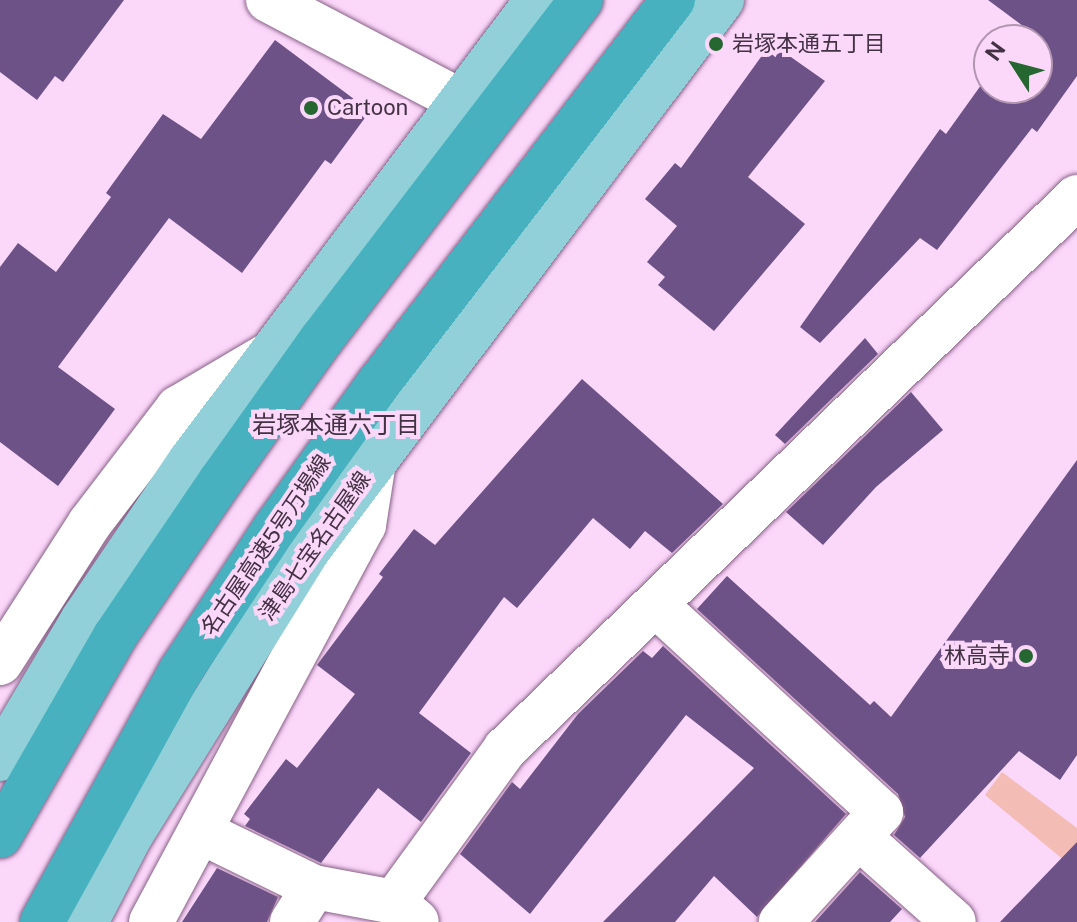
<!DOCTYPE html>
<meta charset="utf-8">
<style>
body{margin:0}
#map{position:relative;width:1077px;height:922px;overflow:hidden;background:#fbd7fa;font-family:"Public Sans","Noto Sans JP",sans-serif}
div>[style]{position:absolute}
[style*='--x']{left:calc(var(--x)*1px);top:calc(var(--y)*1px);width:calc(var(--w)*1px);rotate:calc(var(--a)*1deg)}
.green>*{inset:0;background:#f3bdb6}
.building>*{inset:0;background:#6c5287}
.roads{filter:drop-shadow(0 0 2px #886087) drop-shadow(0 0 2px #886087)}
.minor>*{height:44px;margin:-22px;padding:0 22px;transform-origin:22px;border-radius:22px;background:#fff}
.major>*{height:44px;margin:-22px;padding:0 22px;transform-origin:22px;border-radius:22px;background:#91d0d9}
.highway>*{height:44px;margin:-22px;padding:0 22px;transform-origin:22px;border-radius:22px;background:#47b1bf}
.dots>*{width:22px;height:22px;translate:-50% -50%;box-sizing:border-box;border:4px solid #fbd7fa;border-radius:50%}
span{translate:-50% -50%;white-space:nowrap;text-align:center;line-height:1.15;-webkit-text-stroke:8px #fbd7fa;paint-order:stroke}
.poi-label{font-size:22px;color:#433243}
.left{translate:0 -50%;text-align:left}
.right{translate:-100% -50%;text-align:right}
.street-label{font-size:22px;color:#433243}
.neighbourhood-label{font-size:24px;color:#433243}
.north{position:absolute;left:973px;top:24px;width:80px;height:80px;box-sizing:border-box;background:#fbd7fa;border:2px solid #b195b1;border-radius:50%;rotate:306deg;font-size:22px;font-weight:700;line-height:32px;text-align:center;color:#433243}
.north::after{content:'';display:block;margin:auto;width:28px;height:36px;background:#266731;clip-path:polygon(50% 0,100% 100%,50% 72%,0 100%)}
</style>
<div id="map">
<div class="green">
<div style="clip-path:polygon(1002px 772px,1077px 828px,1077px 871px,985px 795px)"></div>
</div>
<div class="building">
<div style="clip-path:polygon(0 0,124px 0,63px 82px,55px 76px,37px 100px,0 72px)"></div>
<div style="clip-path:polygon(988px 0,1077px 0,1077px 76px,1037px 132px,1032px 128px,937px 250px,920px 238px,820px 343px,800px 327px,940px 129px,946px 134px,989px 74px,989px 88px,1037px 88px,1037px 40px,1013px 40px,1023px 26px)"></div>
<div style="clip-path:polygon(275px 40px,370px 111px,331px 164px,325px 160px,242px 273px,169px 218px,58px 367px,115px 409px,58px 486px,0 442px,0 267px,18px 243px,56px 272px,111px 197px,106px 193px,163px 114px,201px 139px)"></div>
<div style="clip-path:polygon(771px 43px,825px 81px,748px 177px,805px 224px,714px 331px,658px 285px,665px 277px,647px 262px,677px 226px,645px 199px,675px 163px,681px 168px)"></div>
<div style="clip-path:polygon(865px 338px,878px 354px,785px 444px,775px 435px)"></div>
<div style="clip-path:polygon(582px 379px,723px 504px,672px 553px,645px 531px,630px 549px,593px 518px,517px 608px,504px 597px,419px 713px,471px 753px,421px 822px,378px 788px,321px 863px,245px 826px,250px 819px,244px 814px,286px 759px,297px 768px,355px 694px,317px 665px,383px 577px,379px 574px,414px 529px,435px 545px)"></div>
<div style="clip-path:polygon(911px 392px,943px 430px,876px 487px,823px 545px,786px 512px)"></div>
<div style="clip-path:polygon(1077px 460px,1077px 755px,1060px 780px,1019px 751px,920px 858px,894px 835px,905px 817px,898px 794px,697px 609px,727px 576px,870px 705px,874px 701px,891px 717px)"></div>
<div style="clip-path:polygon(663px 646px,846px 814px,757px 917px,714px 876px,675px 922px,603px 922px,754px 768px,686px 715px,530px 914px,460px 854px,512px 782px,520px 789px,578px 714px,643px 651px,652px 658px)"></div>
<div style="clip-path:polygon(1077px 842px,1077px 922px,1000px 922px)"></div>
<div style="clip-path:polygon(217px 868px,278px 897px,267px 922px,182px 922px)"></div>
<div style="clip-path:polygon(860px 872px,902px 909px,890px 922px,815px 922px)"></div>
</div>
<div class="roads">
<div class="minor">
<div style="--x:268;--y:0;--w:217;--a:27.7"></div>
<div style="--x:658;--y:607;--w:303;--a:42.6"></div>
<div style="--x:881;--y:812;--w:149;--a:132.3"></div>
<div style="--x:0;--y:663;--w:166;--a:-57.3"></div>
<div style="--x:90;--y:523;--w:145;--a:-52.6"></div>
<div style="--x:178;--y:408;--w:104;--a:-30.5"></div>
<div style="--x:201;--y:832;--w:126;--a:26"></div>
<div style="--x:314;--y:887;--w:81;--a:10.6"></div>
<div style="--x:394;--y:902;--w:30;--a:41"></div>
<div style="--x:859;--y:837;--w:127;--a:41.8"></div>
<div style="--x:394;--y:902;--w:189;--a:-54"></div>
<div style="--x:505;--y:749;--w:795;--a:-43.98"></div>
<div style="--x:151;--y:922;--w:451;--a:-61.8"></div>
<div style="--x:364;--y:525;--w:65;--a:-81.1"></div>
<div style="--x:292;--y:922;--w:41;--a:-57.8"></div>
</div>
<div class="major">
<div style="--x:0;--y:759;--w:163;--a:-59.3"></div>
<div style="--x:83;--y:619;--w:191;--a:-55.9"></div>
<div style="--x:190;--y:461;--w:577;--a:-53.03"></div>
<div style="--x:86;--y:922;--w:98;--a:-62.7"></div>
<div style="--x:131;--y:835;--w:333;--a:-58.1"></div>
<div style="--x:307;--y:552;--w:691;--a:-53.06"></div>
</div>
<div class="highway">
<div style="--x:0;--y:836;--w:231;--a:-60.1"></div>
<div style="--x:115;--y:636;--w:189;--a:-55.8"></div>
<div style="--x:221;--y:480;--w:172;--a:-54.5"></div>
<div style="--x:321;--y:340;--w:428;--a:-52.6"></div>
<div style="--x:42;--y:922;--w:286;--a:-61.1"></div>
<div style="--x:180;--y:672;--w:173;--a:-56.6"></div>
<div style="--x:275;--y:528;--w:178;--a:-54.4"></div>
<div style="--x:379;--y:383;--w:483;--a:-52.5"></div>
</div>
</div>
<div class="dots">
<div style="left:716px;top:44px;background:#266731"></div>
<div style="left:311px;top:108px;background:#266731"></div>
<div style="left:1026px;top:656px;background:#266731"></div>
</div>
<div class="poi-label">
<span class="left" style="left:732px;top:44px">岩塚本通五丁目</span>
<span class="left" style="left:327px;top:108px">Cartoon</span>
<span class="right" style="left:1010px;top:656px">林高寺</span>
</div>
<div class="street-label">
<span style="left:266px;top:545px;rotate:-56deg">名古屋高速5号万場線</span>
<span style="left:315px;top:546px;rotate:-55deg">津島七宝名古屋線</span>
</div>
<div class="neighbourhood-label">
<span style="left:336px;top:425px">岩塚本通六丁目</span>
</div>
<div class="north">N</div>
</div>
